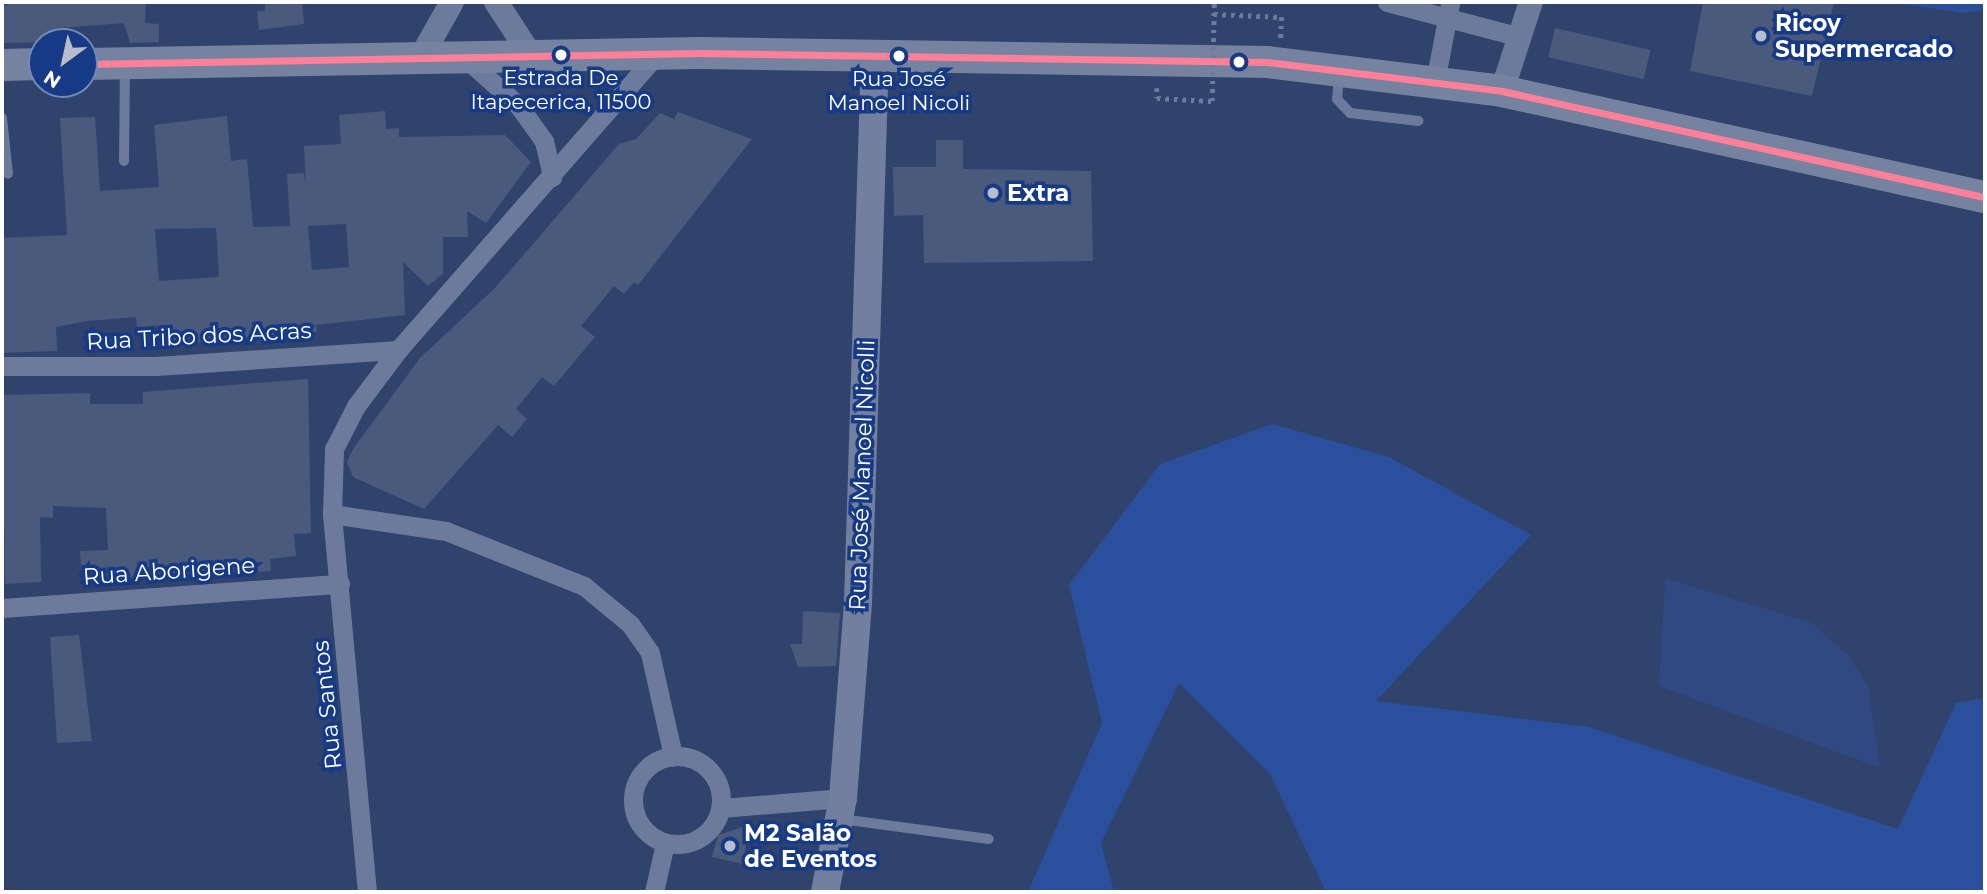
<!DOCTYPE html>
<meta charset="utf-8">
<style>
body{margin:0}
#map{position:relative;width:1987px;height:894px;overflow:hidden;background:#30436d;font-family:Montserrat,sans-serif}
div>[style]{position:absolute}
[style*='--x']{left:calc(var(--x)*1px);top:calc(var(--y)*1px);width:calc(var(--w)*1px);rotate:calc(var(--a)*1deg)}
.green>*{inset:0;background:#2a4f9d}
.water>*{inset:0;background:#304982}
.building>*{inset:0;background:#4a5a7c;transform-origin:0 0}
.path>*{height:4.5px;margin-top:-2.25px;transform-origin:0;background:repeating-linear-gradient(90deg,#6c7a9b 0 3.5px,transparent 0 8.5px)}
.service>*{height:10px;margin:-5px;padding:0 5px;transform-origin:5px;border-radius:5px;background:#6c7a9b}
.minor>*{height:19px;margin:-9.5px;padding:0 9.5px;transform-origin:9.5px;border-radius:9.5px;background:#6c7a9b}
.minor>.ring{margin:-9.5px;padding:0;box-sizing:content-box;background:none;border:19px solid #6c7a9b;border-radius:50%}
.tertiary>*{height:24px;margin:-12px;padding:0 12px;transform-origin:12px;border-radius:12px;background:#6c7a9b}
.secondary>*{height:28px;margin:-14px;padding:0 14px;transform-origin:14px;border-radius:14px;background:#727f9e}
.primary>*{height:32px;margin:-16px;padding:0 16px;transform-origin:16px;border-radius:16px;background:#7683a0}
.path-bridge>*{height:4.5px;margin-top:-2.25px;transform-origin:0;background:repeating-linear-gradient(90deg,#6c7a9b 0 3.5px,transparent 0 8.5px)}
.bus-1>*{height:7px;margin:-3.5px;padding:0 3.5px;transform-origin:3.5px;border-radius:3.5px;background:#ff8098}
.dots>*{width:19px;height:19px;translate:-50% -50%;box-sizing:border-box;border:4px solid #173a86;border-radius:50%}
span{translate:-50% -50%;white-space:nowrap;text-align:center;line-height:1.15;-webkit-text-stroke:7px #173a86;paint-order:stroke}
.bus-label{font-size:21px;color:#fff}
.poi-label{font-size:23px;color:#fff;font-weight:700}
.left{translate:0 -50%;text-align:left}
.street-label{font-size:23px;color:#fff}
.frame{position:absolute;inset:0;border:4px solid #fff;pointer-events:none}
.north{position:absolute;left:28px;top:28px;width:70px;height:70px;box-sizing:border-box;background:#173a86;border:2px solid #7489b6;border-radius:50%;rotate:213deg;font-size:19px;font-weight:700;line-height:28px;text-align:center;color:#fff}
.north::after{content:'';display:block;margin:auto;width:24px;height:32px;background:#b7bdcc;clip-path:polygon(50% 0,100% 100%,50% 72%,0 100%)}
</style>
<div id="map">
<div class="green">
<div style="clip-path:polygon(1893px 2px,1985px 2px,1985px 10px,1960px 13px)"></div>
<div style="clip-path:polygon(1272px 424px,1389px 457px,1531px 535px,1376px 701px,1589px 727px,1898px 829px,1956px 703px,1985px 698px,1985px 892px,1326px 892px,1270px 774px,1179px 683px,1101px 843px,1114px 892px,1028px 892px,1102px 723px,1069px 585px,1160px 464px)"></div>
</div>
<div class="water">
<div style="clip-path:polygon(1665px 578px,1812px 623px,1848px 655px,1868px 686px,1880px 768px,1659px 686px)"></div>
</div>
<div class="building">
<div style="clip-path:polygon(13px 2px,146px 2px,145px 23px,159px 24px,159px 42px,130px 43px,124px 23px,58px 28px,59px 42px,2px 43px,2px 7px)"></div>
<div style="clip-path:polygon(302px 2px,304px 24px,259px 30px,257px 11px,265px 11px,265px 3px)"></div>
<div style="clip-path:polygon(1703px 2px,1834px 2px,1812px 96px,1690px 71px)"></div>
<div style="left:1555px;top:28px;width:98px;height:30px;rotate:13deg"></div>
<div style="clip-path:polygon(evenodd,385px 111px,386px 129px,399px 128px,399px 137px,505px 135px,531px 162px,486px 223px,467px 211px,468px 237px,443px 237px,443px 274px,428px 286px,403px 262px,405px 315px,316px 325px,317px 332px,168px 345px,167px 325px,137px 327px,136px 317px,87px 321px,56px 327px,57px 351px,2px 353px,2px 238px,67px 235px,60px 118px,95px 117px,100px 191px,159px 187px,154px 125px,227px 116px,231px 161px,247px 159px,253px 227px,290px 226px,287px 174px,304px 173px,306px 189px,304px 146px,341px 144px,339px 115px,385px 111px,346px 224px,349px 267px,312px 270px,308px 226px,346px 224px,385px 111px,216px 228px,219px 277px,159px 281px,155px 229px,216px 228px)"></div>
<div style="clip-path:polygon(678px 112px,752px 139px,638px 285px,634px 282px,624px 294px,614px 286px,581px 326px,595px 337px,554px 386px,542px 377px,516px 409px,527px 419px,512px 437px,498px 425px,424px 509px,353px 477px,347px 462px,353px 449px,420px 358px,495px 288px,619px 144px,636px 139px,660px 113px,674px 119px)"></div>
<div style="clip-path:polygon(936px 140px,963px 140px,963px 169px,1091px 171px,1093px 261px,924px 263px,923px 215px,894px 216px,893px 167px,936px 167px)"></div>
<div style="clip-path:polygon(308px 379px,311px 533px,294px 534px,296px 556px,270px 559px,271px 571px,82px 580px,80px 551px,108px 550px,106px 508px,53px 506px,53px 518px,40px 517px,41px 582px,5px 584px,2px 395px,90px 393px,90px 404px,143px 404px,143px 392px)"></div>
<div style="clip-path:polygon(803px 611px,840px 613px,836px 666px,798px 667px,790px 644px,802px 644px)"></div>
<div style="clip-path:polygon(79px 635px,92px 741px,57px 743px,50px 637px)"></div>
<div style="clip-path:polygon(749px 825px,743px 864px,712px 857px,718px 835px)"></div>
</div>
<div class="path">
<div style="--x:1214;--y:14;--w:68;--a:2.5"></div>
<div style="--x:1282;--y:17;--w:21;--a:93"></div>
<div style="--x:1157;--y:88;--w:10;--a:90"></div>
<div style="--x:1157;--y:98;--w:55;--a:3.1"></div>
</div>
<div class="service">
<div style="--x:1339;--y:73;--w:26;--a:94"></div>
<div style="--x:1337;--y:99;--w:19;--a:47"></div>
<div style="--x:1350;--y:113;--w:69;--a:6.6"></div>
<div style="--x:2;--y:118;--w:56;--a:83.9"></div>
<div style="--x:124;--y:161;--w:94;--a:-89.4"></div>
<div style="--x:841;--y:819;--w:149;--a:7.7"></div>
</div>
<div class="minor">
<div style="--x:1387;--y:2;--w:138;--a:14.7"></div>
<div style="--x:465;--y:58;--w:71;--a:41.6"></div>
<div style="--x:518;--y:105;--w:44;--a:54.2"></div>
<div style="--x:544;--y:141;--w:37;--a:77"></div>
<div style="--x:1435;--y:82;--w:80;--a:-79.2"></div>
<div style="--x:2;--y:366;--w:154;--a:0"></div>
<div style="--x:156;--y:366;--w:243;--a:-3.8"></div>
<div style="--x:332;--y:514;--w:115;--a:8.5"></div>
<div style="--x:446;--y:531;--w:149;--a:21.7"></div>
<div style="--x:584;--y:586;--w:60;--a:39.6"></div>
<div style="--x:630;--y:624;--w:35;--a:55"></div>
<div style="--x:650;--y:653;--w:106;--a:77.4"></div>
<div style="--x:2;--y:608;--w:339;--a:-4.1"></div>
<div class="ring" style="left:633px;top:756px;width:69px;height:69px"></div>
<div style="--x:721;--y:808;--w:122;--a:-4.7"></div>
<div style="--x:367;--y:892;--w:380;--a:-95.3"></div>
<div style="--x:332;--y:514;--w:65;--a:-88.2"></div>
<div style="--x:334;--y:449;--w:48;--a:-62.9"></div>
<div style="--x:356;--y:406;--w:70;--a:-53.1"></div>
<div style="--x:398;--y:350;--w:392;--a:-48.8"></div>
<div style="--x:654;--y:892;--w:50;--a:-77.3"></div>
</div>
<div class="tertiary">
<div style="--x:496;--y:2;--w:66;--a:56.8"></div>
<div style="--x:421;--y:57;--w:63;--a:-60.6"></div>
<div style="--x:1502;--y:91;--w:94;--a:-72"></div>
</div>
<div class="secondary">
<div style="--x:825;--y:892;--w:96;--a:-79.2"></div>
<div style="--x:843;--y:798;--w:197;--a:-85.6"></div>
<div style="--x:858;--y:602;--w:547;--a:-88.22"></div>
</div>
<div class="primary">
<div style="--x:84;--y:64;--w:616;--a:-1.02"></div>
<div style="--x:700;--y:53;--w:567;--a:0.91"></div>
<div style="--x:1267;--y:62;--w:237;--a:7"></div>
<div style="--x:1502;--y:91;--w:494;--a:12.4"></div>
<div style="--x:2;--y:65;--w:40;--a:-1.4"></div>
</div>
<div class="path-bridge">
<div style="--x:1212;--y:101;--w:99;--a:-88.8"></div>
</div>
<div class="bus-1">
<div style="--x:84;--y:64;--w:616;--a:-1.02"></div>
<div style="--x:700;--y:53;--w:567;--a:0.91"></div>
<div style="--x:1267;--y:62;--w:237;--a:7"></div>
<div style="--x:1502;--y:91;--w:494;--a:12.4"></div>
</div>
<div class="dots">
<div style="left:1761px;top:36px;background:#b7bdcc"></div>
<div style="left:561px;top:55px;background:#fff"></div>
<div style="left:899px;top:56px;background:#fff"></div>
<div style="left:1239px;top:62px;background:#fff"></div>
<div style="left:993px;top:193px;background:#b7bdcc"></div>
<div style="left:730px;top:846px;background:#b7bdcc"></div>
</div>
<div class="bus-label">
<span style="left:561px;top:90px">Estrada De<br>Itapecerica, 11500</span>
<span style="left:899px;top:91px">Rua José<br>Manoel Nicoli</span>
</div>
<div class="poi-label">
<span class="left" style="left:1775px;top:36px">Ricoy<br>Supermercado</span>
<span class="left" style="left:1007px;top:193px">Extra</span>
<span class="left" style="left:744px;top:846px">M2 Salão<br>de Eventos</span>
</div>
<div class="street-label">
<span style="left:199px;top:336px;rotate:-3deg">Rua Tribo dos Acras</span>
<span style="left:862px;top:475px;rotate:-88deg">Rua José Manoel Nicolli</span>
<span style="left:169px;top:571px;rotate:-4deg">Rua Aborigene</span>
<span style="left:327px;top:705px;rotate:-96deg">Rua Santos</span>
</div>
<div class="frame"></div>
<div class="north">N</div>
</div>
